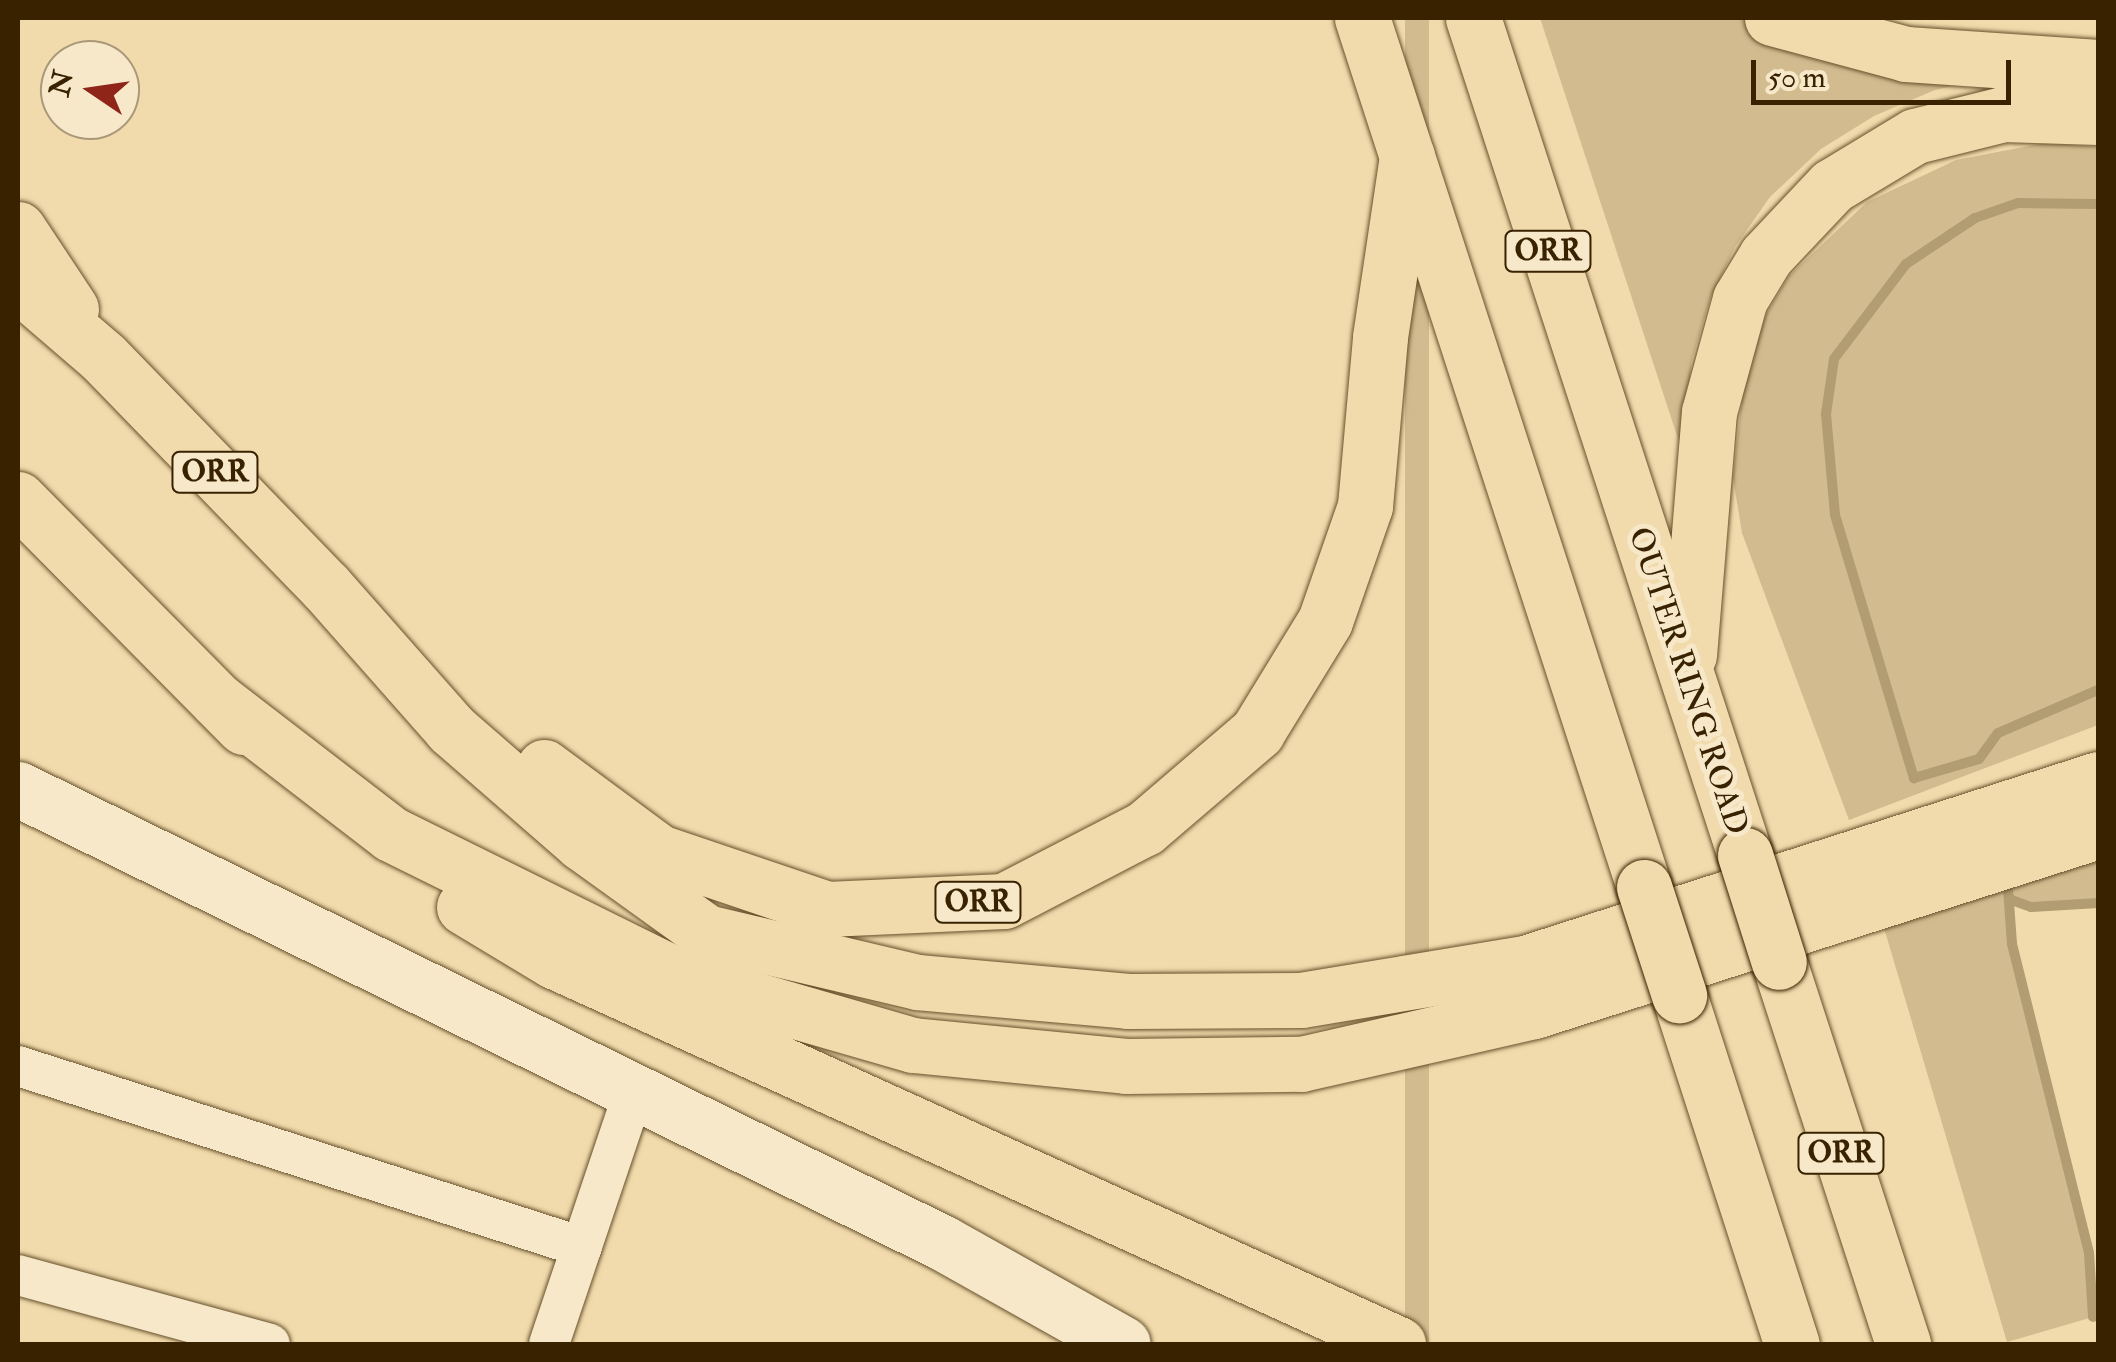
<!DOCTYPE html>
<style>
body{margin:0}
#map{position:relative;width:2116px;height:1362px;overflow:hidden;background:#f1dbac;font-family:"IM FELL Double Pica",serif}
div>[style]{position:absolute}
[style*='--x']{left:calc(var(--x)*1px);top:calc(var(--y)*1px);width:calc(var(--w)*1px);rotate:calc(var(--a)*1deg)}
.green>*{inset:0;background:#d2bc8f;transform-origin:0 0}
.stream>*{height:10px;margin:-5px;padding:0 5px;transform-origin:5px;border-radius:5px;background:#b29c72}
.roads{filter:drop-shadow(0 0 2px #66502b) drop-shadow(0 0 2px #66502b)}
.street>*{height:40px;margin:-20px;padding:0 20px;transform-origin:20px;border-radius:20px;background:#f6e8c9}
.secondary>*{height:55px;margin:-27.5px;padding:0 27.5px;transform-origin:27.5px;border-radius:27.5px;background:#f6e8c9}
.highway>*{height:55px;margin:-27.5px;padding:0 27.5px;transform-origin:27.5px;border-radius:27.5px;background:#f1dbac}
.bridges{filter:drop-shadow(0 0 2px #382200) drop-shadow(0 0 2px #382200)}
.highway-bridge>*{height:55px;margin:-27.5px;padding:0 27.5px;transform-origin:27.5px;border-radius:27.5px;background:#f1dbac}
span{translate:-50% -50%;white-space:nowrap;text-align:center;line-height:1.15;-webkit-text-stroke:10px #f6e8c9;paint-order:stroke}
.shield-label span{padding:2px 8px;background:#f6e8c9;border:2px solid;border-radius:8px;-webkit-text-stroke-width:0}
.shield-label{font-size:30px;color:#382200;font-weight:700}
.street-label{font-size:32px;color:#382200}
.frame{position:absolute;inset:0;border:20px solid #382200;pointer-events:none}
.north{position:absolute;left:40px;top:40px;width:100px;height:100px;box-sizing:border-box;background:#f6e8c9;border:2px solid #aa9979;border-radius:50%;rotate:283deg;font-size:28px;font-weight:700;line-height:40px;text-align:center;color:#382200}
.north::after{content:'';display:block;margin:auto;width:35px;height:45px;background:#8f2418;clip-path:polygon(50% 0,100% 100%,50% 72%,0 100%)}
.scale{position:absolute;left:1751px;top:60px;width:260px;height:45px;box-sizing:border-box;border:5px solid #382200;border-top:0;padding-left:12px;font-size:30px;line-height:35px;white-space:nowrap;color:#382200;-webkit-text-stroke:8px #f6e8c9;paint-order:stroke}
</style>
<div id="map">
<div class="green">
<div style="left:1405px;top:18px;width:24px;height:1394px"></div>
<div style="clip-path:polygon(1540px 18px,1748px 18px,1994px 76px,1935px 90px,1874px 116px,1821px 149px,1770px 197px,1735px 247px,1710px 299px,1691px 363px,1684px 457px)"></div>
<div style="clip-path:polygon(2044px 143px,2098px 147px,2098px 725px,1849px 820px,1742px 533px,1733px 478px,1745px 372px,1762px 321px,1789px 276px,1867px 202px,1956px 160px)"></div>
<div style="clip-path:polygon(2098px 851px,2098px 903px,2031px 907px,2010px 899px,2009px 924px,2089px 1253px,2093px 1317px,2007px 1342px,1884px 928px)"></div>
</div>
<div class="stream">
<div style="--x:2098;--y:204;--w:80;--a:-179.3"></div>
<div style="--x:2018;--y:203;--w:46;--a:160.8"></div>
<div style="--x:1975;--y:218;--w:83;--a:146.3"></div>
<div style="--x:1906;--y:264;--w:119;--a:127.2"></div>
<div style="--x:1834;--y:359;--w:56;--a:98.3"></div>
<div style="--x:1826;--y:414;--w:101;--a:84.9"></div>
<div style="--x:1835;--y:515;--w:275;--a:73.3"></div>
<div style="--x:1914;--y:778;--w:68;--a:-16.3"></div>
<div style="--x:1979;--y:759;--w:32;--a:-54"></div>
<div style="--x:1998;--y:733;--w:109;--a:-23.3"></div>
<div style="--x:2008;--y:889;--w:55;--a:85.8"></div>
<div style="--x:2012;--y:944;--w:318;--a:76"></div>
<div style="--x:2089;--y:1253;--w:64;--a:86.4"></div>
<div style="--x:2009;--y:899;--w:23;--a:20"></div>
<div style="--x:2031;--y:907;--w:67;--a:-3.4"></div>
</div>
<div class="roads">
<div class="street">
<div style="--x:18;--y:1066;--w:592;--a:17.79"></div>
<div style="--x:18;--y:1275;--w:261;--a:15.3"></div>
<div style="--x:549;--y:1344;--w:269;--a:-71.4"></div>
</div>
<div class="secondary">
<div style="--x:18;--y:789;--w:1030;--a:26.14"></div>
<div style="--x:943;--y:1243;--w:206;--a:29.3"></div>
</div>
<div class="highway">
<div style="--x:1362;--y:18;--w:914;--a:72.02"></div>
<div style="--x:1473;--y:18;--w:880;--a:72"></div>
<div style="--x:1772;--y:18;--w:139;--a:15"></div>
<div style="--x:1906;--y:54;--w:192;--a:3.9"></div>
<div style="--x:18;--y:229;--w:96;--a:56.5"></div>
<div style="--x:18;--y:284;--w:113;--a:40.7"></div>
<div style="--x:104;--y:358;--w:319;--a:45.9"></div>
<div style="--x:326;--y:587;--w:189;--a:48.6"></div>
<div style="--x:451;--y:729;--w:174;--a:41"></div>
<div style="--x:582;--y:843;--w:153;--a:35.7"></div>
<div style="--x:706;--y:932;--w:217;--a:13.3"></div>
<div style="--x:917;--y:982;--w:212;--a:5.1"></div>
<div style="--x:1128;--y:1001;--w:173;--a:-0.3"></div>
<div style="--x:1301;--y:1000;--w:227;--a:-9.4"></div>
<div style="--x:1525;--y:963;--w:602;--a:-17.8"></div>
<div style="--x:18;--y:499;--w:321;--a:45.3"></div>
<div style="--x:1689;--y:655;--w:244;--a:-85.3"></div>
<div style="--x:1709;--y:412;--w:117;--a:-74.7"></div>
<div style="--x:1740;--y:299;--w:50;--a:-58.8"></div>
<div style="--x:1766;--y:256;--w:96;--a:-46.7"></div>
<div style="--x:1832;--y:186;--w:97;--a:-31.1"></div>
<div style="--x:1915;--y:136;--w:91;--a:-14"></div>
<div style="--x:2003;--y:114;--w:95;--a:1.8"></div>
<div style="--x:217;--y:700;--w:220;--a:37.6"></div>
<div style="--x:391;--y:834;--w:327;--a:26.3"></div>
<div style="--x:684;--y:979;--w:238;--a:16.1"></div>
<div style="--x:913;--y:1045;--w:214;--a:5.6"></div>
<div style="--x:1126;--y:1066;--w:175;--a:-0.7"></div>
<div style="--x:1301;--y:1064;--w:239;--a:-12.8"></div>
<div style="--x:1534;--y:1011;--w:592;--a:-17.7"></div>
<div style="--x:544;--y:767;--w:143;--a:36.5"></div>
<div style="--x:659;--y:852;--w:177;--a:18.7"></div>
<div style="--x:827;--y:909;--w:177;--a:-2.6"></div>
<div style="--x:1004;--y:901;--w:159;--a:-27.4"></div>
<div style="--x:1145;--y:828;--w:148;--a:-40.6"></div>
<div style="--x:1257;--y:732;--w:130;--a:-58.5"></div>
<div style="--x:1325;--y:621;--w:122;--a:-70.8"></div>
<div style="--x:1365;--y:506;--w:170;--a:-84.9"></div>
<div style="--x:1380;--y:337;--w:183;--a:-81.5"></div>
<div style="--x:464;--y:907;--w:105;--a:31"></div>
<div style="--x:554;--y:961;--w:927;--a:24.41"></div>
<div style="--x:1779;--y:962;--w:402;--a:72"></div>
<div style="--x:1679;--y:995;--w:367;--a:72.1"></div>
</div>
</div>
<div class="bridges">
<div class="highway-bridge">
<div style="--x:1745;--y:855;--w:112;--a:72.4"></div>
<div style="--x:1644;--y:887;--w:114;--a:72"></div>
</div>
</div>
<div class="shield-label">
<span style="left:1548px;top:251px">ORR</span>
<span style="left:215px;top:472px">ORR</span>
<span style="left:978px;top:902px">ORR</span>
<span style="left:1841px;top:1153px">ORR</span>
</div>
<div class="street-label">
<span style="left:1688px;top:681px;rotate:72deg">OUTER RING ROAD</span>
</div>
<div class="frame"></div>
<div class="north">N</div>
<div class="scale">50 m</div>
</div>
